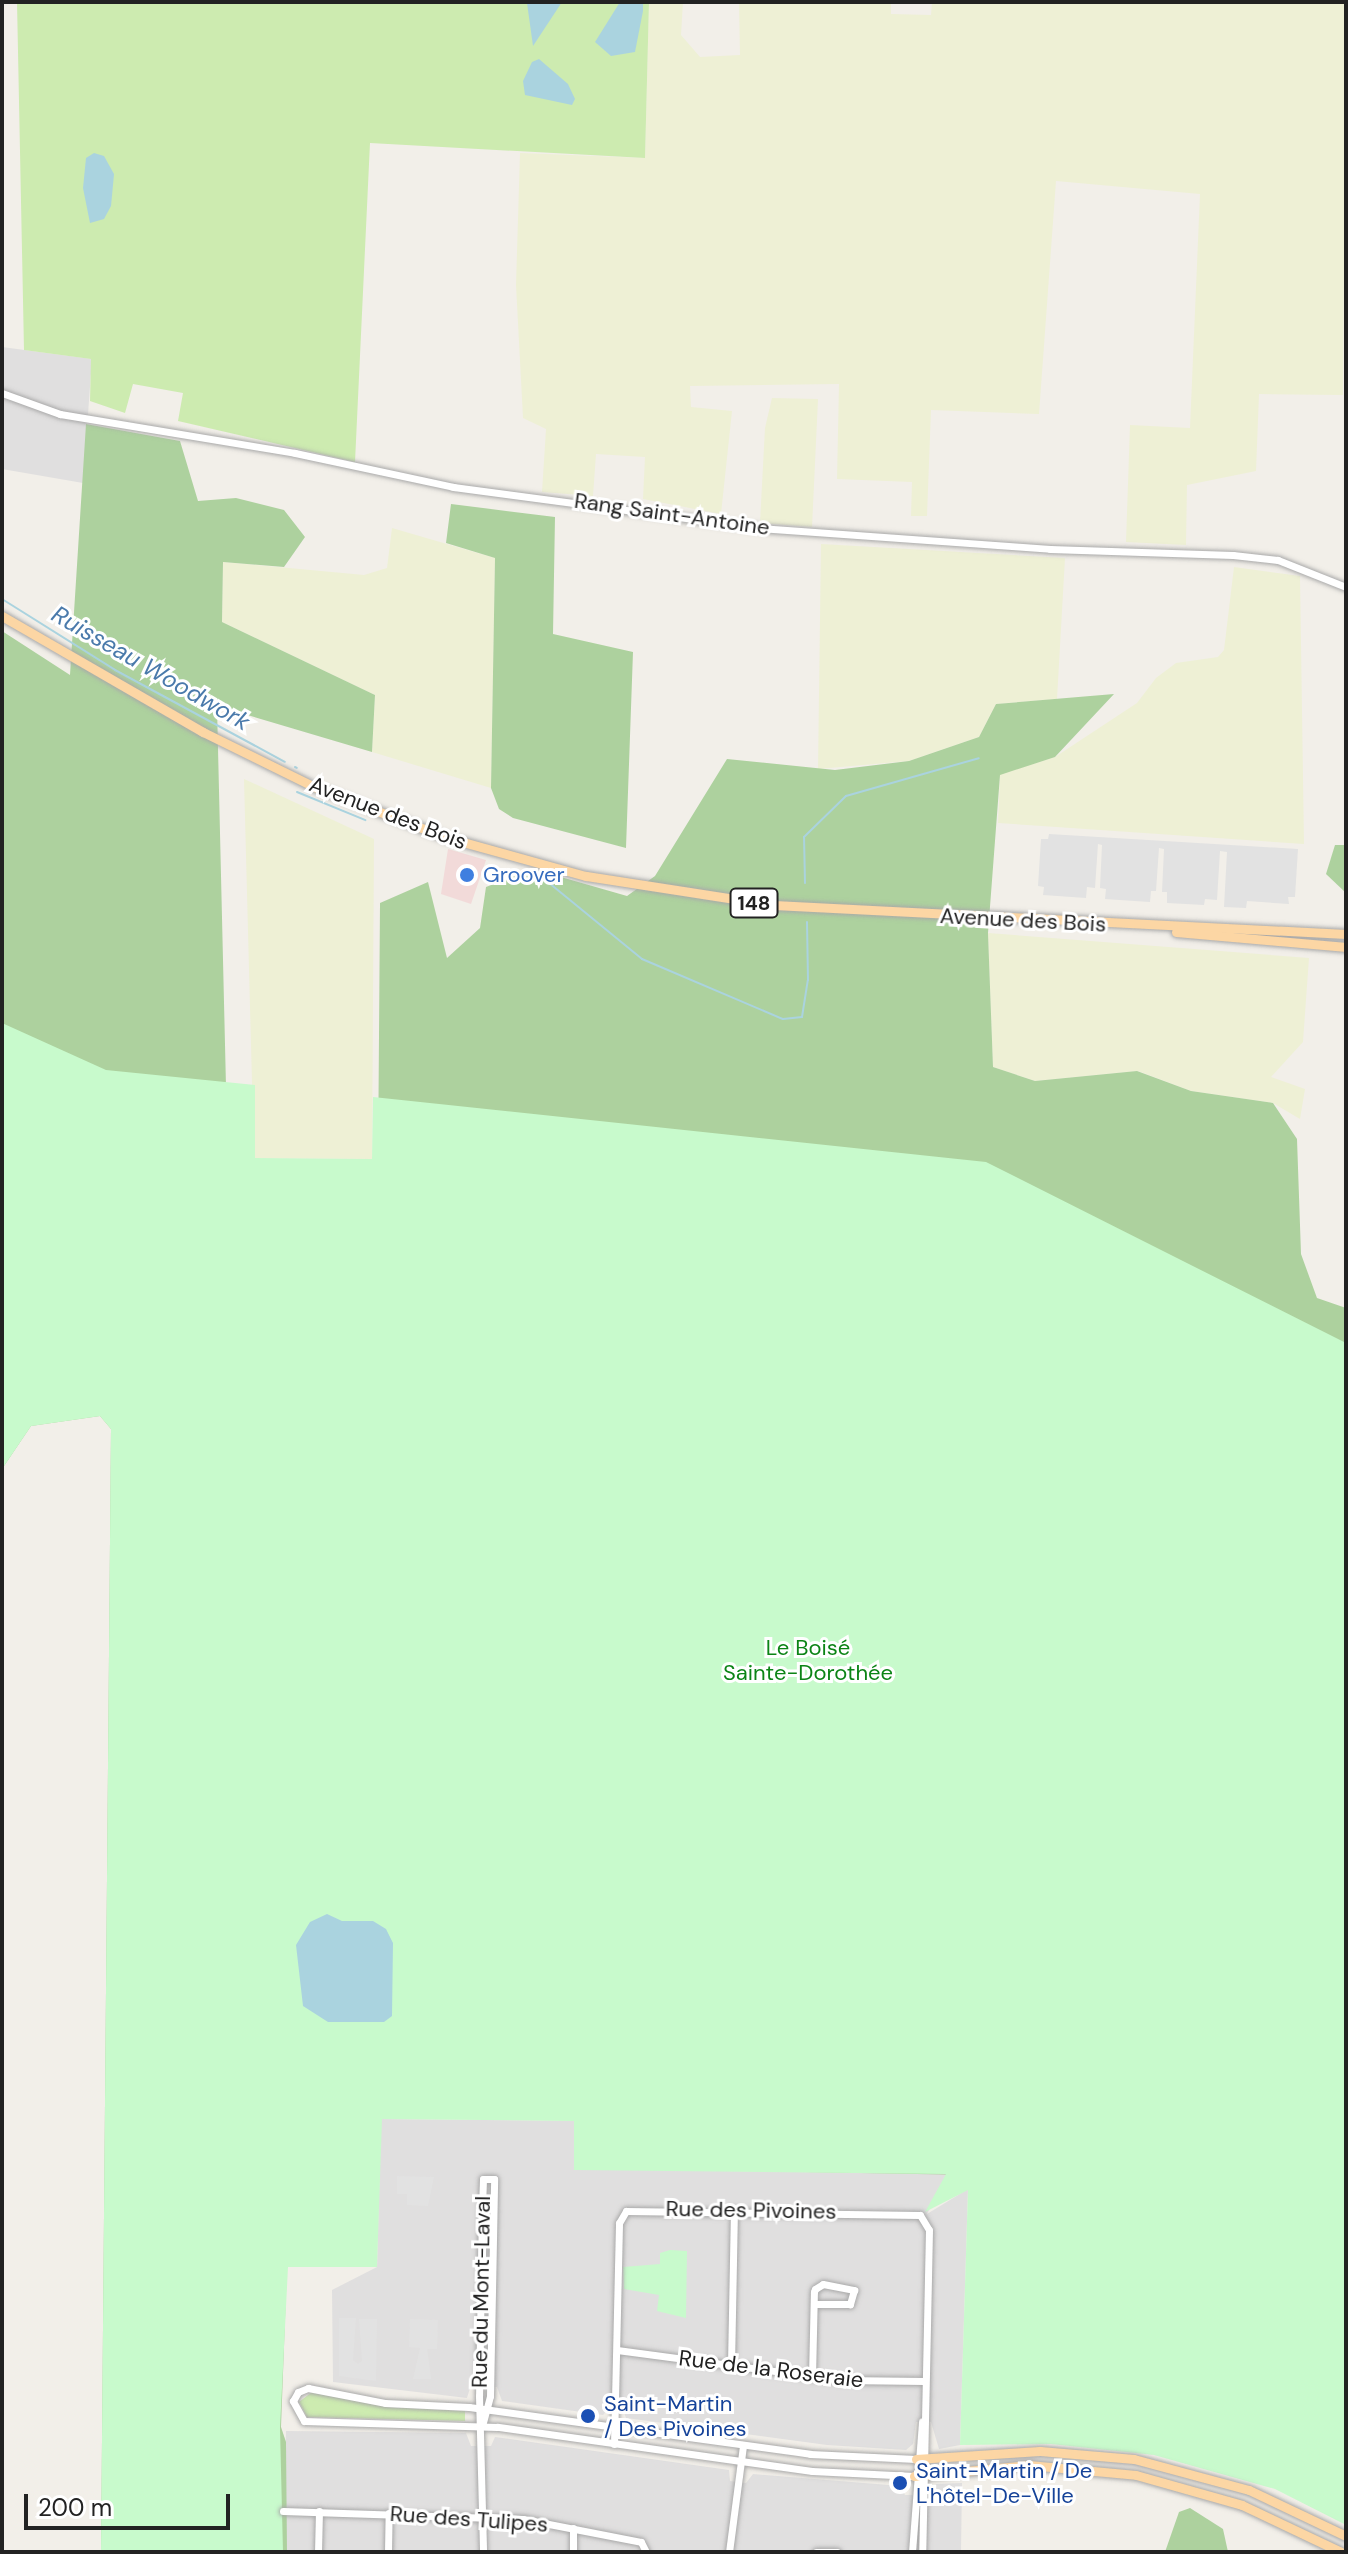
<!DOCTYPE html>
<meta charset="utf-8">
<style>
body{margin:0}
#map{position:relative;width:1348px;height:2554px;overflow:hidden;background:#f2efe9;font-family:"DM Sans",sans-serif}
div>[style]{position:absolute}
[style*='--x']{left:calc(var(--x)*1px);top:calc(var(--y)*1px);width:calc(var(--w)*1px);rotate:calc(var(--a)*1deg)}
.residential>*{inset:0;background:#e0dfdf}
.commercial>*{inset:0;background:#f2dad9}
.farmland>*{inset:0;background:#eef0d5}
.grass>*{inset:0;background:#cdebb0}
.forest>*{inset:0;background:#add19e}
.park>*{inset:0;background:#c8facc}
.parking>*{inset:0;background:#e2e2e2}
.water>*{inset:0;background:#aad3df}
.stream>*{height:2px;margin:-1px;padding:0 1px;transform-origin:1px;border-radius:1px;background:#aad3df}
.roads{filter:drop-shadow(0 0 2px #a9a9a9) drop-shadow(0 0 2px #a9a9a9)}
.minor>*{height:7px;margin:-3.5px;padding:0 3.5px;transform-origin:3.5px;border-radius:3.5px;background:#fff}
.major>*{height:9px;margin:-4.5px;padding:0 4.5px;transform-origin:4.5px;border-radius:4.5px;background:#fcd6a4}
.dots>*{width:22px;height:22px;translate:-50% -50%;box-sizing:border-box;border:4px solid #fff;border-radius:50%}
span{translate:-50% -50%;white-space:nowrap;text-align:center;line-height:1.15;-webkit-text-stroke:6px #fff;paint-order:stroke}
.shield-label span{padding:2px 6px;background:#fff;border:2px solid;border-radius:6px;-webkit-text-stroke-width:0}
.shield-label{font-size:20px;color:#222;font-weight:700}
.street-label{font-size:22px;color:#222}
.shop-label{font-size:22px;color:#366cbe}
.left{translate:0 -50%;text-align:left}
.park-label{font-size:22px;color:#0c8416}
.transit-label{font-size:22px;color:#164399}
.water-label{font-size:24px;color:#4a7aab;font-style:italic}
.frame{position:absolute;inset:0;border:4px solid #222;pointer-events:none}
.scale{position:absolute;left:24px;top:2494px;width:206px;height:36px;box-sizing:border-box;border:4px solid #222;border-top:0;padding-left:10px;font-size:24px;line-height:28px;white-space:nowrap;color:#222;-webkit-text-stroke:6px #fff;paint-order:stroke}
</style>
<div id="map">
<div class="residential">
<div style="clip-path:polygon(2px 347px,92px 359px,83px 483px,2px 469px)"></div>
<div style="clip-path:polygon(381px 2119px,574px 2121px,574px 2169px,947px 2174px,927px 2214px,968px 2189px,960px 2445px,939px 2449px,931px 2422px,916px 2422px,913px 2444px,906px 2450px,827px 2445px,626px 2418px,623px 2409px,609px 2408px,603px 2415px,502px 2401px,497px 2387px,470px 2388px,467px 2398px,333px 2382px,332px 2290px,377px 2267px)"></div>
<div style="clip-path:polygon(286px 2431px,466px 2433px,471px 2446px,491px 2446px,495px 2437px,729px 2470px,730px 2481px,746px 2483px,753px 2474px,901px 2486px,905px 2495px,933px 2495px,936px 2484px,962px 2483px,961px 2552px,283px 2552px)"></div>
</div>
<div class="commercial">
<div style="clip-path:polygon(448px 849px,486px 860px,471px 904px,441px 894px)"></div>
</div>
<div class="farmland">
<div style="clip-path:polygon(649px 2px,683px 2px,681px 35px,700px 57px,740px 55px,739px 2px,891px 2px,891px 14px,931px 15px,932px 2px,1346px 2px,1343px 395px,1259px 394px,1256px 471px,1187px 485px,1186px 545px,1126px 542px,1130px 425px,1190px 428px,1200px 194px,1056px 181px,1039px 414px,931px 410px,927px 516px,911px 516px,912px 482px,837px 479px,839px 384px,690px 386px,691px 407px,732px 411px,721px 514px,643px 499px,645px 457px,596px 454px,593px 496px,542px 492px,546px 429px,523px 418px,516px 285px,520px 153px,645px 158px)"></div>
<div style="clip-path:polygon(772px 398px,818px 399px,812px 527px,760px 523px,765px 428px)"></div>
<div style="clip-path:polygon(392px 528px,495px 558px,491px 788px,372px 752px,375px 695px,222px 622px,223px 562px,364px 575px,387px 568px)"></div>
<div style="clip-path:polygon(821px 544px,1065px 558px,1057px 699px,996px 704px,979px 737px,909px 761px,818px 769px)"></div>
<div style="clip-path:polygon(1234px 567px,1300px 576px,1304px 844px,998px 823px,1000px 774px,1055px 757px,1137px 703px,1156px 678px,1176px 663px,1218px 657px,1224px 650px)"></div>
<div style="clip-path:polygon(244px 779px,374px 839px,372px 1159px,254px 1158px)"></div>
<div style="clip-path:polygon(988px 933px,1309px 958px,1303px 1042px,1271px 1077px,1305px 1089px,1300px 1119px,1273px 1103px,1191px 1091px,1138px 1071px,1035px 1081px,993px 1067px)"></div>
</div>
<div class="grass">
<div style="clip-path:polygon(17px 2px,649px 2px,645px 158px,370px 143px,355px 462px,178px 421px,183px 393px,133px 384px,125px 413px,90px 401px,91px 359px,24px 350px)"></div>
<div style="clip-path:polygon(312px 2392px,388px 2407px,465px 2411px,465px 2421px,307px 2417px,299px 2402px)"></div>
</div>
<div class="forest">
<div style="clip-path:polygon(86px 424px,180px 441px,198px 501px,236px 498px,284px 510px,305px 537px,284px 567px,223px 562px,222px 622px,375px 695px,372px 752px,217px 706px,228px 1171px,378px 1166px,380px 903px,428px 882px,447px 958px,480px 928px,486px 887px,533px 869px,627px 896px,655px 876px,727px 759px,835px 770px,909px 761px,979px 737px,996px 704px,1114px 694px,1055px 757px,1000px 775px,988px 933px,993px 1067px,1035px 1081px,1137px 1071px,1191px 1091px,1273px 1103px,1297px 1139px,1301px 1254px,1317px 1298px,1346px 1308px,1346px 1841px,972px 2175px,578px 2168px,589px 1873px,295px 2052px,281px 2427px,286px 2442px,287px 2552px,101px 2552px,111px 1429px,100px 1416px,31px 1426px,2px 1469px,2px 631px,70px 675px)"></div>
<div style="clip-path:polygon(451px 504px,555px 517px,553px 634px,633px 652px,626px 848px,513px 818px,499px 809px,491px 788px,495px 558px,446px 543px)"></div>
<div style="clip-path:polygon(1335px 845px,1346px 845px,1346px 893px,1326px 874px)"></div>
<div style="clip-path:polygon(1190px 2508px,1223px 2529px,1228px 2552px,1165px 2552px,1179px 2512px)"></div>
</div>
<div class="park">
<div style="clip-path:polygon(2px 1023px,106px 1070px,255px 1085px,255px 1158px,372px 1159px,373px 1097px,986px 1162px,1346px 1343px,1346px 2525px,1275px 2489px,1154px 2455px,1051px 2444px,960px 2445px,968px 2190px,925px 2212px,946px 2174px,574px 2170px,574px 2121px,382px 2119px,377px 2267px,288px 2267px,280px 2428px,283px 2552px,101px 2552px,111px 1429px,100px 1416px,31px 1426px,2px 1469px)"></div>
<div style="clip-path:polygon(670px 2250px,687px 2251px,686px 2318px,657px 2311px,659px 2295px,624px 2289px,623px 2267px,660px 2264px,660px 2253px)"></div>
</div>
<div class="parking">
<div style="clip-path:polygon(1049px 834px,1298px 849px,1295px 897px,1288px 897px,1289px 904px,1247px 901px,1246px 908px,1224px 907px,1227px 852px,1220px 851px,1217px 900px,1205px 899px,1204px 905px,1167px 903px,1167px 892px,1162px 892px,1164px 849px,1159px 848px,1156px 891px,1151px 891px,1150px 902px,1105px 899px,1106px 889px,1100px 888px,1102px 845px,1098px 844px,1095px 888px,1087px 887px,1086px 898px,1043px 895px,1044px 887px,1038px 886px,1041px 839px,1048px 839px)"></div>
<div style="clip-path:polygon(397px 2176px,434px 2177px,428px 2206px,407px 2205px,407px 2194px,397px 2194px)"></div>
<div style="clip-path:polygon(339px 2318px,356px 2318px,353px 2360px,358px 2364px,362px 2361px,359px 2319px,377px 2319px,376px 2381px,339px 2376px)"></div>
<div style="clip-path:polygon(410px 2319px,438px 2320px,437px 2349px,427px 2349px,431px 2379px,413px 2379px,420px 2348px,409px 2347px)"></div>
</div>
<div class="water">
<div style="clip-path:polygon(527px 2px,562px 2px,533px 46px,527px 3px)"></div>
<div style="clip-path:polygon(620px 2px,643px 2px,643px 11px,635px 52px,611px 56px,595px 42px)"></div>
<div style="clip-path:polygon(539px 59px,568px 84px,575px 99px,572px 105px,525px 95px,523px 81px,532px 62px)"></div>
<div style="clip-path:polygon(94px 153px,104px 156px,114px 174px,111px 206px,104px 219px,90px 223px,83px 188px,86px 158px)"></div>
<div style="clip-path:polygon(327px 1914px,342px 1921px,373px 1921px,386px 1929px,393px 1943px,392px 2016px,384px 2022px,328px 2022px,303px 2006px,296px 1945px,310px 1922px)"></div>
</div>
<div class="stream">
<div style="--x:2;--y:599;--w:133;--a:32.1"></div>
<div style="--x:115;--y:670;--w:193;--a:28.4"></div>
<div style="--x:295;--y:767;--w:2;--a:27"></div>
<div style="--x:297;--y:792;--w:74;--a:22.4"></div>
<div style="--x:543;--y:878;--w:128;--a:39.3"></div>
<div style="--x:642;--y:959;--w:153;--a:23.1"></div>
<div style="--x:783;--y:1019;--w:19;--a:-6"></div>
<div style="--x:802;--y:1017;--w:37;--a:-81"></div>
<div style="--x:808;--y:980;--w:58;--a:-91"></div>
<div style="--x:805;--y:883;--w:46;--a:-91.2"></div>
<div style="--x:804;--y:837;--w:59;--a:-44.3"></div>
<div style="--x:846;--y:796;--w:138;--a:-15.9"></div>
</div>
<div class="roads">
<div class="minor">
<div style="--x:2;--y:393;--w:62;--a:19.9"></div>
<div style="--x:60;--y:414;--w:238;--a:9.4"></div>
<div style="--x:295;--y:453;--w:162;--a:12.1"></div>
<div style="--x:453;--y:487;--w:309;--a:7.6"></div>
<div style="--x:759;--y:528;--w:292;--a:4.1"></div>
<div style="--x:1050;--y:549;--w:183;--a:1.9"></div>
<div style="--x:1233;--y:555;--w:45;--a:6.3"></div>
<div style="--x:1278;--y:560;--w:73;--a:21.7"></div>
<div style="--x:617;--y:2350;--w:226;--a:7.6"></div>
<div style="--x:841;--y:2380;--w:84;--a:0.7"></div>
<div style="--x:731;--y:2365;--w:155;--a:-88.9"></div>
<div style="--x:812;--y:2377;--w:85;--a:-88.7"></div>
<div style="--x:814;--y:2292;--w:3;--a:-72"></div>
<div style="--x:815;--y:2289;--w:9;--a:-32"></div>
<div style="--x:823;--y:2284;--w:32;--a:11"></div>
<div style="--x:854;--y:2290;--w:15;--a:106"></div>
<div style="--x:850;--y:2304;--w:36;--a:180"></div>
<div style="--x:482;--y:2426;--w:31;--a:-75"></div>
<div style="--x:490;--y:2396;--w:217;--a:-88.9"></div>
<div style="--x:494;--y:2179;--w:11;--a:180"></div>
<div style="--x:483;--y:2179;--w:29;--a:92"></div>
<div style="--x:482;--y:2208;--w:188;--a:90.9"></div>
<div style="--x:479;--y:2396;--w:156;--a:88.5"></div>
<div style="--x:614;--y:2444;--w:221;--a:-88.7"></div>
<div style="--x:619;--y:2223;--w:14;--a:-60"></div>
<div style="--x:626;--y:2211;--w:294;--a:0.8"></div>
<div style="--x:920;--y:2215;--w:17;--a:59"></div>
<div style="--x:929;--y:2230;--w:322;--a:91.2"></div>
<div style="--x:914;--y:2476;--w:102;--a:-177.2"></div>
<div style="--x:812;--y:2471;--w:318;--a:-172"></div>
<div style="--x:497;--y:2427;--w:193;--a:-178.2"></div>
<div style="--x:304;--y:2421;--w:23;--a:-119"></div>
<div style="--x:293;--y:2401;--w:10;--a:-61"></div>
<div style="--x:298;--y:2392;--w:11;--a:-22"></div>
<div style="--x:308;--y:2388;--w:78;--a:11"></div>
<div style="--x:385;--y:2403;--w:84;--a:2.7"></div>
<div style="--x:469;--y:2407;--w:344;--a:7.8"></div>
<div style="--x:810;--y:2454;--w:106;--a:2.7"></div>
<div style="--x:283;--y:2511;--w:240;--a:1.9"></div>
<div style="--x:523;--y:2519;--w:120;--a:11"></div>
<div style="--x:641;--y:2542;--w:11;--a:63"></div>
<div style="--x:318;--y:2552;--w:41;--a:-88.6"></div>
<div style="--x:388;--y:2552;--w:39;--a:-89"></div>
<div style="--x:573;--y:2552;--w:24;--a:-90"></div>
<div style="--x:729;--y:2552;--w:108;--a:-82.5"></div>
<div style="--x:816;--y:2552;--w:21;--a:0"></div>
<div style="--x:912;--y:2552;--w:131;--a:-85.6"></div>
</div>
<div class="major">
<div style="--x:2;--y:616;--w:232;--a:30"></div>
<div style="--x:203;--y:732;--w:125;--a:26.2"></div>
<div style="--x:315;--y:787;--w:139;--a:21"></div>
<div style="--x:445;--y:837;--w:146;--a:15.5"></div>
<div style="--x:586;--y:876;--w:190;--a:8.8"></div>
<div style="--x:774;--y:905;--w:573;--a:2.9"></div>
<div style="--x:1176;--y:932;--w:171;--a:5"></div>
<div style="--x:916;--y:2459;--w:124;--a:-3.7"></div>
<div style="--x:1040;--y:2451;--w:94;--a:4.9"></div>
<div style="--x:1134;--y:2459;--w:119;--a:15.1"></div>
<div style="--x:1249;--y:2490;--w:107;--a:25.4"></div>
<div style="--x:914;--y:2476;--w:116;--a:-5.5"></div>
<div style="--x:1029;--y:2465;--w:107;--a:5.3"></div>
<div style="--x:1136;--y:2475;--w:110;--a:15.8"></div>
<div style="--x:1242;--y:2505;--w:110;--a:25.4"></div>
</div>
</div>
<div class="dots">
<div style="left:467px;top:875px;background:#3f7fe0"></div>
<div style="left:588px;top:2416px;background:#1a4fb4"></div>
<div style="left:900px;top:2483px;background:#1a4fb4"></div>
</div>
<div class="shield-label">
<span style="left:754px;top:903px">148</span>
</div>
<div class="street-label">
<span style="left:672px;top:514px;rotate:8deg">Rang Saint-Antoine</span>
<span style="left:388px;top:813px;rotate:21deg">Avenue des Bois</span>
<span style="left:1023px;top:920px;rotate:3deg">Avenue des Bois</span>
<span style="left:751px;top:2210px;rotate:1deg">Rue des Pivoines</span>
<span style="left:481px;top:2292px;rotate:-89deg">Rue du Mont-Laval</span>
<span style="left:771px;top:2369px;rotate:7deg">Rue de la Roseraie</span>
<span style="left:469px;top:2519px;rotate:4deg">Rue des Tulipes</span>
</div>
<div class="shop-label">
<span class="left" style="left:483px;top:875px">Groover</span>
</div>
<div class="park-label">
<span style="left:808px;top:1660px">Le Boisé<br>Sainte-Dorothée</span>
</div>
<div class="transit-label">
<span class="left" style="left:604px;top:2416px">Saint-Martin<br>/ Des Pivoines</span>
<span class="left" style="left:916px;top:2483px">Saint-Martin / De<br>L'hôtel-De-Ville</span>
</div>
<div class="water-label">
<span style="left:151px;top:668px;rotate:30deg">Ruisseau Woodwork</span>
</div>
<div class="frame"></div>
<div class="scale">200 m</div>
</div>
